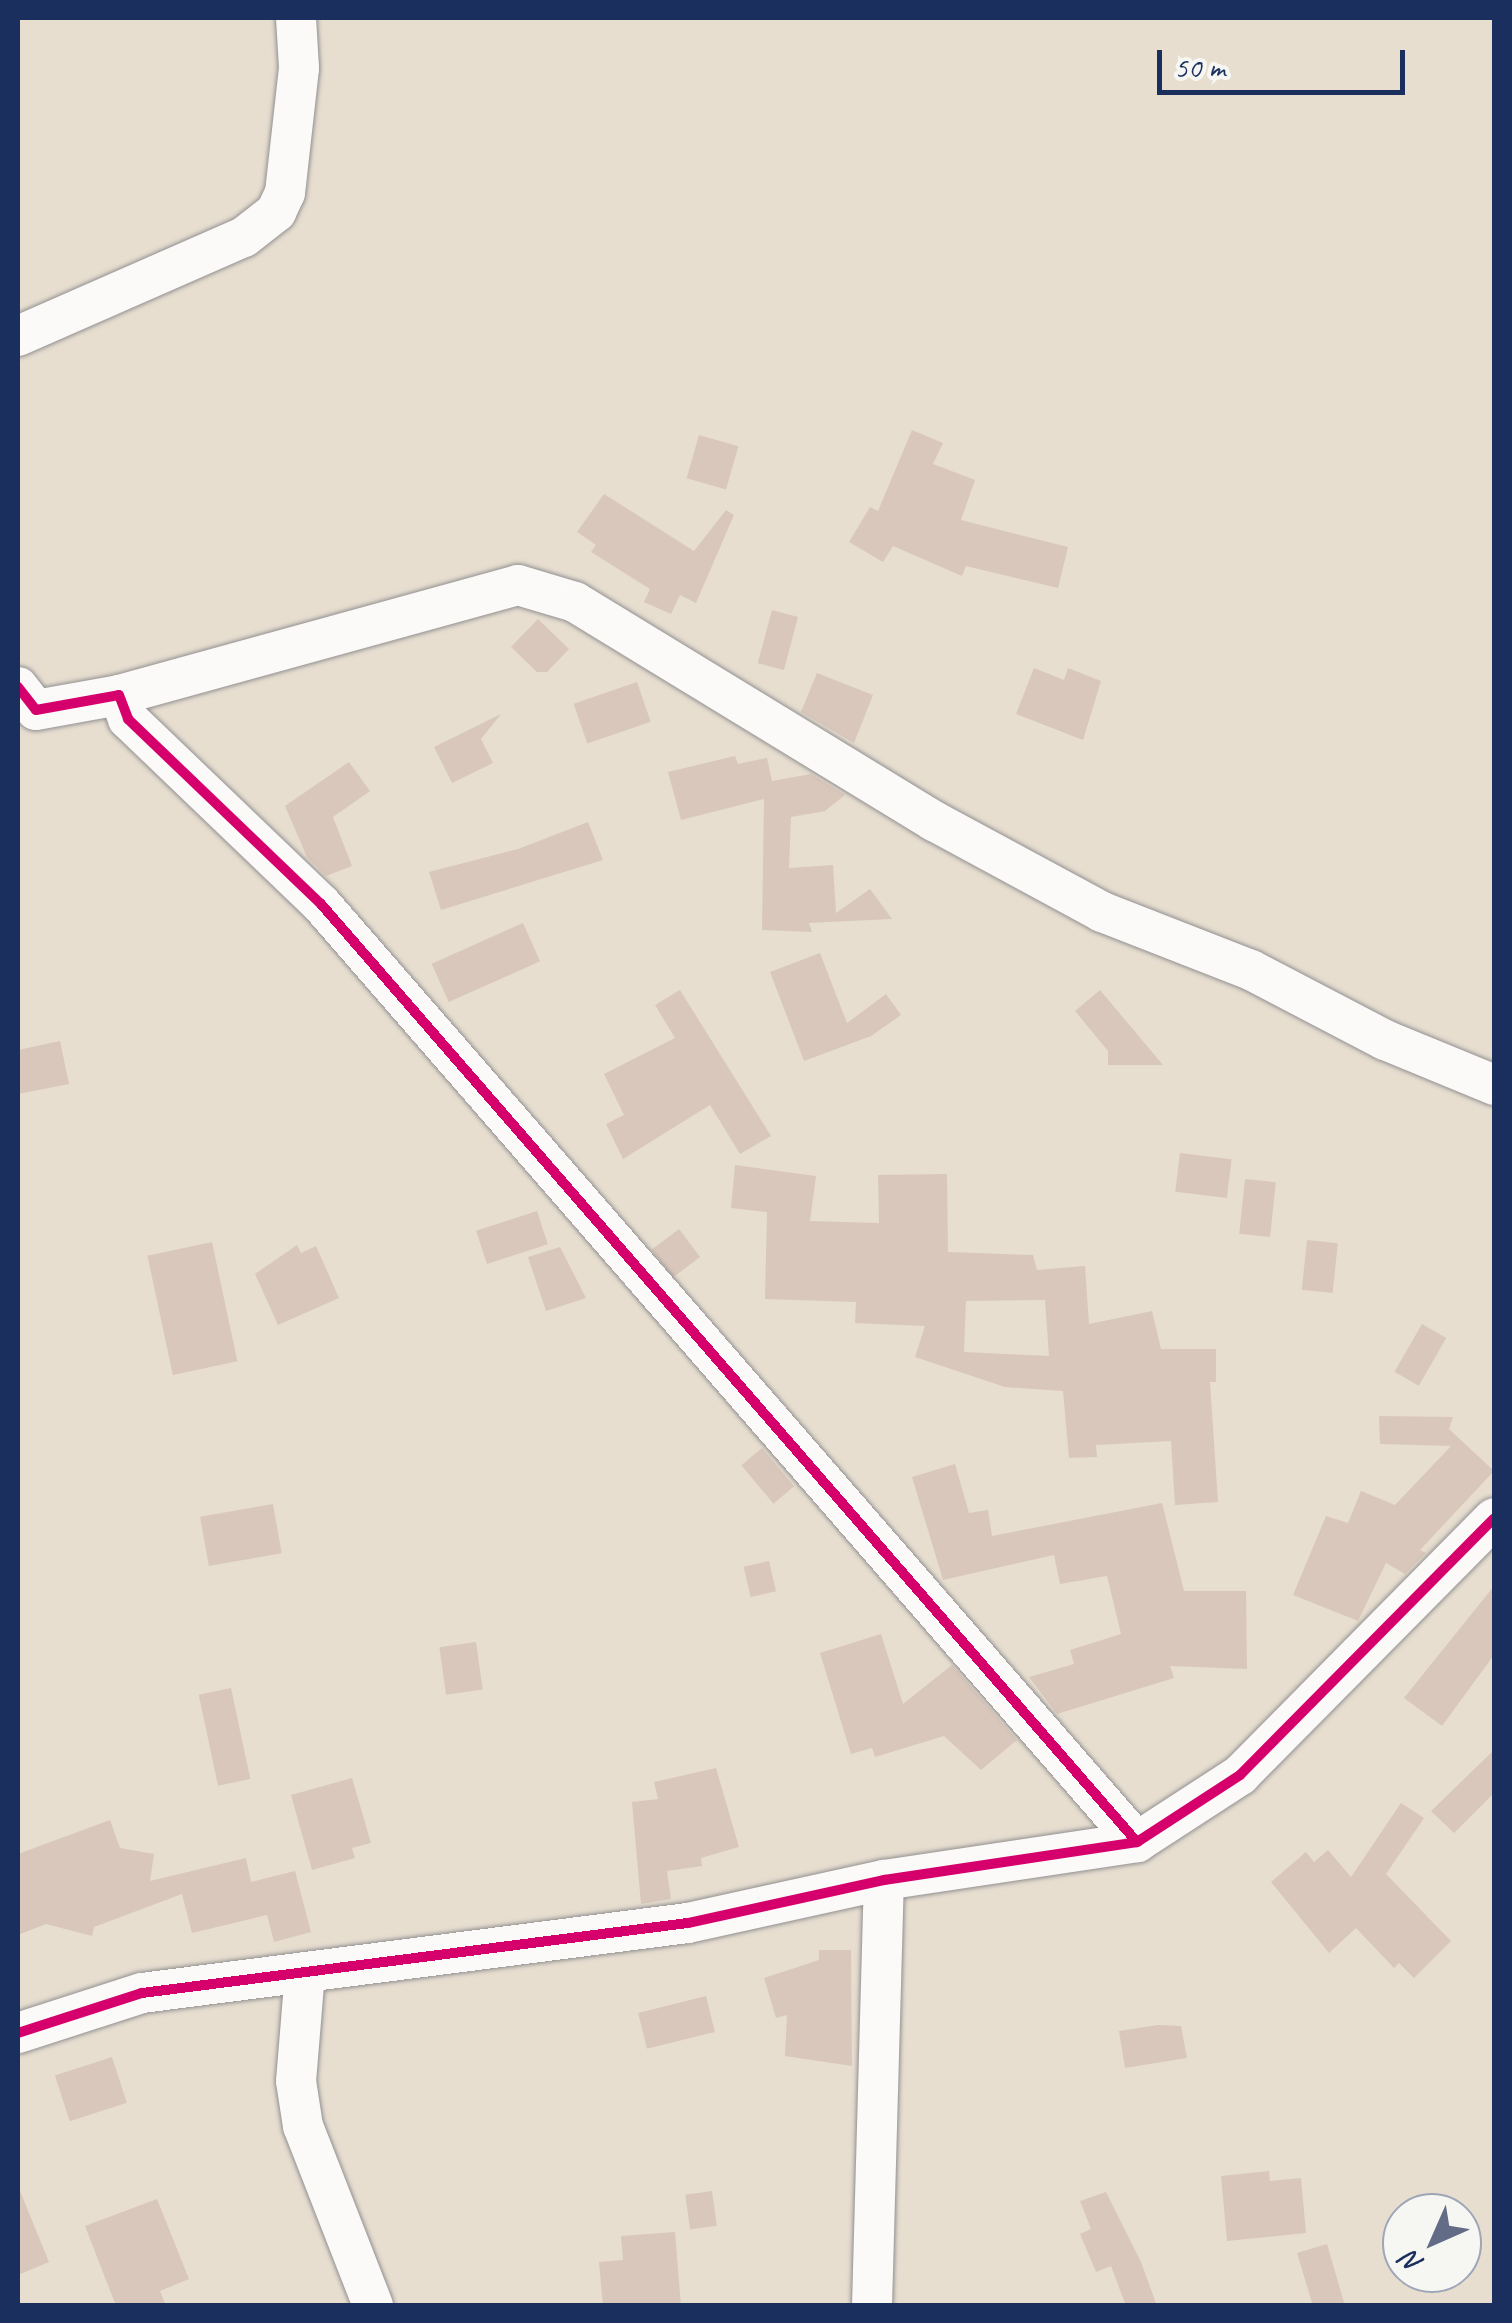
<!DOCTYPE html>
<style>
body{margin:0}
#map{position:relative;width:1512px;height:2323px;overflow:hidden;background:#e7ded0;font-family:Caveat,sans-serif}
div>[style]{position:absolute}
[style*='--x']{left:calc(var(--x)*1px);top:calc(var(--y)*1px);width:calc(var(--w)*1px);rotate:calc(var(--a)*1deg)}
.building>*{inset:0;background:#d9c7bc;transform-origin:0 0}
.roads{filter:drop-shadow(0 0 2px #929091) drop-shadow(0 0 2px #929091)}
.minor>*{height:40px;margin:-20px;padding:0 20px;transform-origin:20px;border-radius:20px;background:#fbfaf8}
.cycleway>*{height:10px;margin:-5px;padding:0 5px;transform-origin:5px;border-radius:5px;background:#d6006c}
span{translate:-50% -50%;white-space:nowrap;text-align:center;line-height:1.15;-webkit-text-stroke:8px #f6f6f2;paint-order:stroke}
.frame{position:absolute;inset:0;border:20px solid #1b2f5e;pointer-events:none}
.north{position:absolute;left:1382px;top:2193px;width:100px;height:100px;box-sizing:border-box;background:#f6f6f2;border:2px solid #9ea6b7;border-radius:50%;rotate:225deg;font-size:28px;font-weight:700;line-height:40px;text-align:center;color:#1b2f5e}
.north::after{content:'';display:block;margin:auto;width:35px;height:45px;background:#626c86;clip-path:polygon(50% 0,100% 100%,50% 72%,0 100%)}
.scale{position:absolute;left:1157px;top:50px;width:248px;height:45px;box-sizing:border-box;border:5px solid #1b2f5e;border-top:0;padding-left:12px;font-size:30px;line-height:35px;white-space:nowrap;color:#1b2f5e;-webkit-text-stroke:8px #f6f6f2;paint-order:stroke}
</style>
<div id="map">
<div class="building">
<div style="clip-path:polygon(912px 430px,943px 443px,933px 464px,975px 480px,961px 520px,1068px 547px,1058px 588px,966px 566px,962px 576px,893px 546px,883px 562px,849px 542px,870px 507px,878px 511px)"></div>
<div style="left:699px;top:435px;width:41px;height:45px;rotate:16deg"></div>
<div style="clip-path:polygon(604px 494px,694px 551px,726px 510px,734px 515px,696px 603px,680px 595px,671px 614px,644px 602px,650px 589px,591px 552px,596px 545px,577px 532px)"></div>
<div style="left:772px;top:610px;width:27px;height:55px;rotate:15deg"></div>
<div style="clip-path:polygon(538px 619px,569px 649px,547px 672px,537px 672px,511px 647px)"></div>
<div style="clip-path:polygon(1034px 668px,1064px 680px,1068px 668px,1101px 681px,1083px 740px,1016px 714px)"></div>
<div style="clip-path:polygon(817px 673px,873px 695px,854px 743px,801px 712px)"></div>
<div style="left:637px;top:682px;width:42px;height:67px;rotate:71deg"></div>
<div style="clip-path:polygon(501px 714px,481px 739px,493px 763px,452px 783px,434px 747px)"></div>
<div style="clip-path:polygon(735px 756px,738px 764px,767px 758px,772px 781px,811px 774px,845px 795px,825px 811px,791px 817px,789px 868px,833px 865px,836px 913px,870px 889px,892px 919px,809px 923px,812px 932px,762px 930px,764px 799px,681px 820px,668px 772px)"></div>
<div style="clip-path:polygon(349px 762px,370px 791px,333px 817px,352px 866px,326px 876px,307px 857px,285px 806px)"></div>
<div style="clip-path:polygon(588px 822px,603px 860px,441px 910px,429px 872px,518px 849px)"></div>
<div style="left:523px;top:923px;width:42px;height:100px;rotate:66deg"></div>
<div style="clip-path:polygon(820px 953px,847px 1023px,886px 994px,901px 1015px,871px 1036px,804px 1061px,770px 972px)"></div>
<div style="clip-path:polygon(680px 990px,771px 1136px,740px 1154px,710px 1105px,623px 1159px,606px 1124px,624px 1115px,604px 1074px,675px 1038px,655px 1005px)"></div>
<div style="clip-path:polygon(1100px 990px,1163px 1065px,1108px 1065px,1108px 1051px,1075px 1011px)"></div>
<div style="clip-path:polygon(60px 1041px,69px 1084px,18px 1094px,18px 1050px)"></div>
<div style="left:1180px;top:1153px;width:52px;height:39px;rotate:7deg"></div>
<div style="clip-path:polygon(evenodd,735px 1165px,816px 1176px,810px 1221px,879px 1223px,878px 1175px,947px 1174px,948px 1252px,1033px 1255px,1037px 1270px,1085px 1266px,1089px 1324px,1152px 1311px,1161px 1349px,1216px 1349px,1216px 1382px,1210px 1382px,1218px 1502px,1175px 1505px,1171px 1441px,1096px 1445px,1097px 1457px,1069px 1458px,1063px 1391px,1005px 1387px,915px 1357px,925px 1326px,855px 1323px,856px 1302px,765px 1299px,767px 1212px,731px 1208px,735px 1165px,1045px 1300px,1049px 1356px,964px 1352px,966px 1301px,1045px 1300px)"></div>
<div style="left:1245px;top:1179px;width:31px;height:55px;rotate:6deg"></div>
<div style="left:537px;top:1211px;width:35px;height:64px;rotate:72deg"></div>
<div style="left:679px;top:1229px;width:35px;height:34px;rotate:53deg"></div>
<div style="left:1307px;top:1240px;width:31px;height:50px;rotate:6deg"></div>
<div style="left:212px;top:1242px;width:122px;height:66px;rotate:78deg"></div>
<div style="clip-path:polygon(297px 1245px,301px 1253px,316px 1246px,339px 1298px,278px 1325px,255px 1274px)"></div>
<div style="clip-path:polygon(560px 1247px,586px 1298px,546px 1311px,528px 1257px)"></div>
<div style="left:1422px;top:1324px;width:28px;height:55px;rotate:30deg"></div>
<div style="clip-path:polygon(1379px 1416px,1453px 1417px,1449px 1429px,1494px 1471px,1420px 1550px,1426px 1553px,1405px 1574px,1386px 1563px,1358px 1621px,1293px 1595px,1326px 1516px,1348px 1523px,1361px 1491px,1395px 1505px,1451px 1446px,1380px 1444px)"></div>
<div style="left:762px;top:1448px;width:50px;height:27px;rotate:50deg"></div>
<div style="clip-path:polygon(955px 1464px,969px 1513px,988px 1510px,992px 1536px,1162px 1503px,1184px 1591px,1246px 1591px,1247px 1669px,1170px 1666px,1174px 1678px,1057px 1714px,1029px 1677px,1074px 1664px,1070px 1650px,1121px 1634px,1107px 1576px,1060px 1584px,1054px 1555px,943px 1580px,912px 1477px)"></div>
<div style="left:273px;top:1504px;width:50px;height:74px;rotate:80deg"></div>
<div style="left:769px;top:1561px;width:31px;height:26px;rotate:77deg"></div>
<div style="clip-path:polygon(1494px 1586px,1494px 1655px,1442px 1726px,1404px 1698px)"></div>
<div style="clip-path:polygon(881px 1634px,903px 1704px,952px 1665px,1017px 1740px,981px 1770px,944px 1736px,875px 1757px,872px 1748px,851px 1754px,820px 1653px)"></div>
<div style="left:476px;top:1642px;width:48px;height:37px;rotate:82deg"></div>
<div style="left:231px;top:1688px;width:93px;height:33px;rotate:78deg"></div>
<div style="clip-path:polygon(1494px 1750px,1494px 1793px,1454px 1833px,1431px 1811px)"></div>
<div style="clip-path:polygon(716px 1768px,739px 1847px,701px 1858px,702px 1866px,667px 1871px,671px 1899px,641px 1904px,632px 1802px,658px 1799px,654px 1782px)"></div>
<div style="clip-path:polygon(352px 1778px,371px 1843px,352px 1848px,355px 1858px,312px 1870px,291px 1795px)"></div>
<div style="clip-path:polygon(1401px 1803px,1424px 1818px,1386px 1874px,1451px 1941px,1414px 1978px,1399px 1963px,1394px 1968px,1356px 1928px,1329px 1953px,1271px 1882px,1306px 1852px,1314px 1862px,1328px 1850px,1351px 1877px)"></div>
<div style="clip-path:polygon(110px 1820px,120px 1848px,154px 1854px,150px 1881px,246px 1858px,251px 1882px,295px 1871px,311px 1932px,274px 1942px,267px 1915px,192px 1933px,182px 1894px,94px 1927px,92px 1936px,46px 1924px,18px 1935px,18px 1854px)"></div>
<div style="clip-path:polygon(819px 1950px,851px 1950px,852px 2066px,785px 2056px,787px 2015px,776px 2018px,764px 1978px,819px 1960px)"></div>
<div style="left:706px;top:1996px;width:37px;height:70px;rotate:76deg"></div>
<div style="clip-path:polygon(1158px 2025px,1181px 2026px,1187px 2058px,1125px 2068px,1119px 2031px)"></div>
<div style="left:112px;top:2057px;width:48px;height:60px;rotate:72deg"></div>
<div style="clip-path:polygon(1269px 2171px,1270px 2181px,1301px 2178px,1306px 2233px,1227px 2241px,1221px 2176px)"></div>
<div style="clip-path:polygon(18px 2186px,49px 2262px,18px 2275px)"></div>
<div style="left:712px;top:2191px;width:35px;height:27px;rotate:82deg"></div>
<div style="clip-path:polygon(1106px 2192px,1141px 2262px,1157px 2306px,1126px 2306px,1111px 2266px,1096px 2272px,1080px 2234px,1091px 2229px,1080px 2201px)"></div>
<div style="clip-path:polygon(157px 2199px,189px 2279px,160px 2291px,166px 2306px,116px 2306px,85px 2226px)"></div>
<div style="clip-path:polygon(675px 2232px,681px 2306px,603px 2306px,599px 2262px,623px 2260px,621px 2236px)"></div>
<div style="clip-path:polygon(1327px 2244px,1345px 2306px,1313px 2306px,1297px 2253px)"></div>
</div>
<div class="roads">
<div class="minor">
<div style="--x:18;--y:336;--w:247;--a:-23.7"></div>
<div style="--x:244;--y:237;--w:41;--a:-38"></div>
<div style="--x:276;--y:212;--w:21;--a:-65"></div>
<div style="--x:285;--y:193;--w:126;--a:-83.6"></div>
<div style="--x:299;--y:68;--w:50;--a:-93.4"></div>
<div style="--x:18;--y:687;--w:29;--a:52"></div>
<div style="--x:36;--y:710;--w:84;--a:-10.2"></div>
<div style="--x:119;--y:695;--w:26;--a:69"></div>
<div style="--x:128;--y:719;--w:267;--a:43.8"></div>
<div style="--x:321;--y:904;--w:1243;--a:48.98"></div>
<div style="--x:119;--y:695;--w:414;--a:-15.4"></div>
<div style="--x:518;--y:585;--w:59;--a:16.6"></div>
<div style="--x:575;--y:602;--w:421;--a:31.4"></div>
<div style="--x:934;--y:821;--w:191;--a:28.4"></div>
<div style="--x:1102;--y:912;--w:160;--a:21.3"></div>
<div style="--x:1251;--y:970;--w:151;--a:27.6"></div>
<div style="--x:1385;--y:1040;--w:118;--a:22.4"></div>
<div style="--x:305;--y:1972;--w:109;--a:94.7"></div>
<div style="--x:296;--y:2081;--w:46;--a:81.2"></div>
<div style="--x:303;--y:2126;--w:193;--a:68.7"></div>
<div style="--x:18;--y:2033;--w:130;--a:-17.9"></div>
<div style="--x:142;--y:1993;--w:550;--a:-7.31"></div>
<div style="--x:688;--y:1923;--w:201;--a:-12.4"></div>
<div style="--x:884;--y:1880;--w:256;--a:-8.5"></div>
<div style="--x:1137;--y:1842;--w:123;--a:-33"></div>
<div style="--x:1240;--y:1775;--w:361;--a:-45.3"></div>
<div style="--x:872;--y:2306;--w:426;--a:-88.4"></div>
</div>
</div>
<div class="cycleway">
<div style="--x:18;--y:687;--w:29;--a:52"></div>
<div style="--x:36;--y:710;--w:84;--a:-10.2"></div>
<div style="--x:119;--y:695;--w:26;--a:69"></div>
<div style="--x:128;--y:719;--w:267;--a:43.8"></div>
<div style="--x:321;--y:904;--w:1243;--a:48.98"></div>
<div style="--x:18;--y:2033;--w:130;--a:-17.9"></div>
<div style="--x:142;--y:1993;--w:550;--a:-7.31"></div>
<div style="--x:688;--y:1923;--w:201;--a:-12.4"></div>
<div style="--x:884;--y:1880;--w:256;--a:-8.5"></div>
<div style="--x:1137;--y:1842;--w:123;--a:-33"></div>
<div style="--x:1240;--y:1775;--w:361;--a:-45.3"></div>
</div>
<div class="frame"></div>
<div class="north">N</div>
<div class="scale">50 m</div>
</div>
